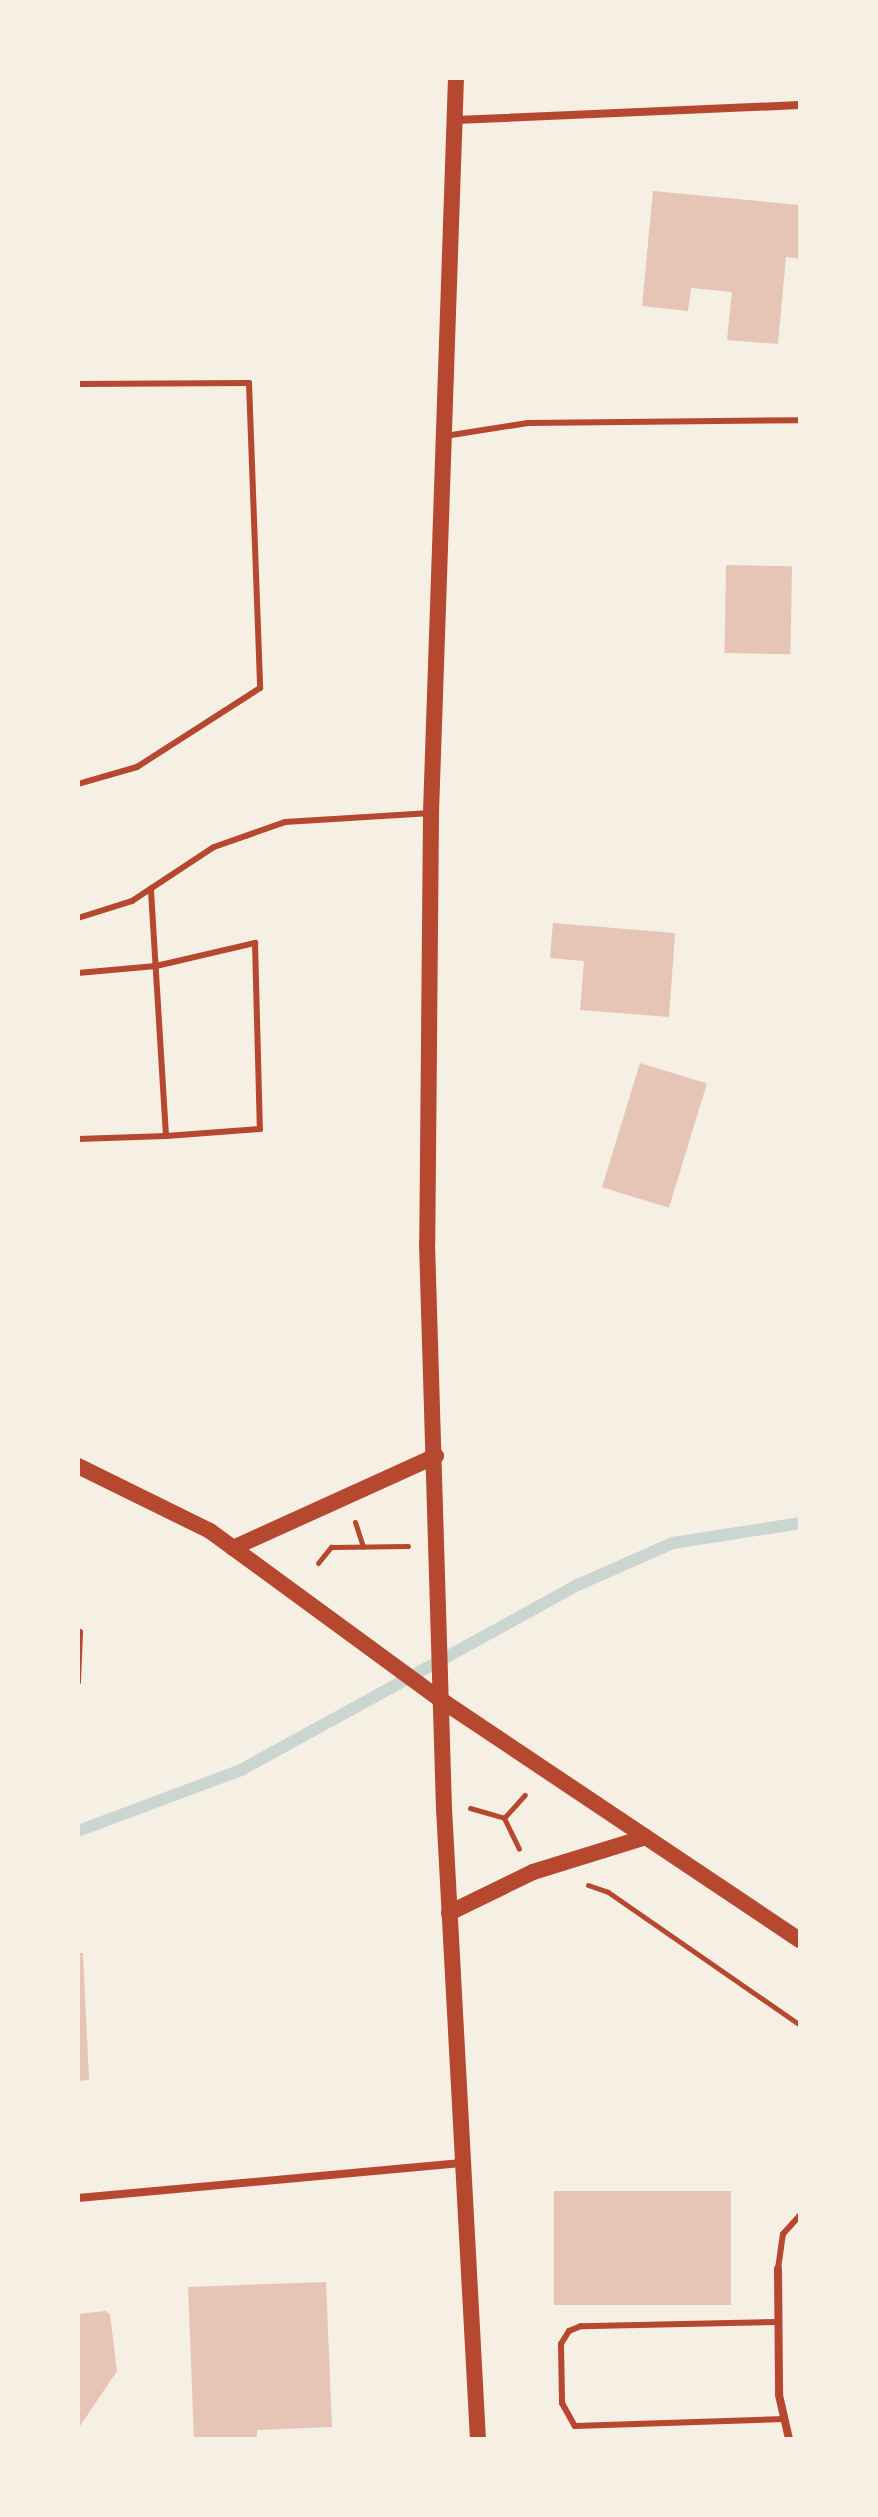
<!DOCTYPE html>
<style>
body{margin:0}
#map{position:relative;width:878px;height:2517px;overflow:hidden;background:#f6efe4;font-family:Roboto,sans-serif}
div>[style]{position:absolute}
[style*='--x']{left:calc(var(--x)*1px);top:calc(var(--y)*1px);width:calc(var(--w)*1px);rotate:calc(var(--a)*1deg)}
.stream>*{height:12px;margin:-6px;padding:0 6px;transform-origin:6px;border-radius:6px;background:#c9d6d2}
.building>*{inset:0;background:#e6c5b7;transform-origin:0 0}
.path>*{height:5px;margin:-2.5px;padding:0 2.5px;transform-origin:2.5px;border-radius:2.5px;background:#b5482f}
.service>*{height:6px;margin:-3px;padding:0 3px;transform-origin:3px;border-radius:3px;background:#b5482f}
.minor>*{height:8px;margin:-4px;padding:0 4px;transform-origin:4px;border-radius:4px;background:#b5482f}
.secondary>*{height:16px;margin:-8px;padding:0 8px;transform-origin:8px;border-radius:8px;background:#b5482f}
span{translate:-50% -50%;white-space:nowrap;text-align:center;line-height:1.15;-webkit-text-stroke:6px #f6efe4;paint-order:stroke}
.frame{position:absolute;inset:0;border:80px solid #f6efe4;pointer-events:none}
</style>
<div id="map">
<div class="stream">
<div style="--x:78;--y:1831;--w:174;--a:-20.5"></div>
<div style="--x:241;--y:1770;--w:387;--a:-28.8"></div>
<div style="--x:580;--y:1584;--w:102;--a:-23.8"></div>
<div style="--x:673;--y:1543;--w:129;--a:-8.9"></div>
</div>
<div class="building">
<div style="clip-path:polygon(653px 191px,800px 205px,800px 259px,786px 257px,778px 344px,727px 340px,732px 292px,691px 288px,688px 311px,642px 306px)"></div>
<div style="left:726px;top:565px;width:66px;height:88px;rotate:1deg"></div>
<div style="clip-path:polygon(553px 923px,675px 933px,669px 1017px,580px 1010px,584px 961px,550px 958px)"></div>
<div style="left:640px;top:1063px;width:70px;height:130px;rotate:17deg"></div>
<div style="clip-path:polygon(78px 1953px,83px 1953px,89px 2080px,78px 2081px)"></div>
<div style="left:554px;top:2191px;width:177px;height:114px"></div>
<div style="clip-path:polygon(326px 2282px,332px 2427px,257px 2430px,257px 2439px,194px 2439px,188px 2287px)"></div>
<div style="clip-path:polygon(105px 2311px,110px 2314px,117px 2371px,78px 2429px,78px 2314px)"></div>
</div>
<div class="path">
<div style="--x:355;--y:1522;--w:26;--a:72"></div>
<div style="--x:318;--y:1563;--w:21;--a:-51"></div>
<div style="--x:331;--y:1547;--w:77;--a:-0.7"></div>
<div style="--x:470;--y:1808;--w:35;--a:16"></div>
<div style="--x:504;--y:1818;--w:34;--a:64"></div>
<div style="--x:504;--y:1818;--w:31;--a:-48"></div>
<div style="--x:588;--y:1885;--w:21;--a:19"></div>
<div style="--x:608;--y:1892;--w:234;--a:34.7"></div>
</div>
<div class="service">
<div style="--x:78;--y:384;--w:171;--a:-0.3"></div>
<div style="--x:249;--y:383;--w:305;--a:87.9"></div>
<div style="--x:260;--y:688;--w:146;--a:147.3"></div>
<div style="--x:137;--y:767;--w:61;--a:163.9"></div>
<div style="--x:445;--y:436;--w:84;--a:-8.9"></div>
<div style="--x:528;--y:423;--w:272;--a:-0.6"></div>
<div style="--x:78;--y:918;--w:57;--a:-17.5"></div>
<div style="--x:132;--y:901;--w:98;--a:-33.4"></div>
<div style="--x:214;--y:847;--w:75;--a:-19.4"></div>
<div style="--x:285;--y:822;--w:146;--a:-3.5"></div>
<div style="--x:78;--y:973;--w:78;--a:-5.1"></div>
<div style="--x:156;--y:966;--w:102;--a:-13.1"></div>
<div style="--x:255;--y:943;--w:186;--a:88.5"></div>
<div style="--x:260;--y:1129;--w:94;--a:175.7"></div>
<div style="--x:78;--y:1139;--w:88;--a:-2"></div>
<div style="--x:166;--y:1136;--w:248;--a:-93.5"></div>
<div style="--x:78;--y:1682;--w:50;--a:-87.7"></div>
<div style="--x:778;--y:2269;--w:35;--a:-82"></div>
<div style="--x:783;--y:2234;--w:25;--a:-48"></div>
<div style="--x:778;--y:2322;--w:197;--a:178.8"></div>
<div style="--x:581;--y:2326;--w:13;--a:157"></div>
<div style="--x:569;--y:2331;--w:15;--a:122"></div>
<div style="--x:561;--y:2344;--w:59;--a:89"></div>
<div style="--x:562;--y:2403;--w:26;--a:61"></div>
<div style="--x:575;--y:2426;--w:209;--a:-1.9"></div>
</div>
<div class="minor">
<div style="--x:456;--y:120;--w:344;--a:-2.5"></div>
<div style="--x:78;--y:2198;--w:385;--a:-5.2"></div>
<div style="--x:778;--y:2269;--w:126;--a:89.5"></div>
<div style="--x:779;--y:2395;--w:45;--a:77.2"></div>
</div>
<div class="secondary">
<div style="--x:456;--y:78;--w:735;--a:91.95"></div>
<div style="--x:431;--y:813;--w:430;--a:90.5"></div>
<div style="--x:427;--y:1243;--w:565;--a:88.28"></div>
<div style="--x:444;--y:1808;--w:632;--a:86.92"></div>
<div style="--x:78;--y:1466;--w:147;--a:26.2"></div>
<div style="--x:210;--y:1531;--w:290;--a:36.2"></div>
<div style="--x:444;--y:1702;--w:428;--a:33.8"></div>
<div style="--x:233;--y:1548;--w:223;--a:-24.4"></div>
<div style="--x:449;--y:1913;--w:93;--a:-26"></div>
<div style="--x:533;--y:1872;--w:118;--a:-17.2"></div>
</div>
<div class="frame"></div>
</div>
